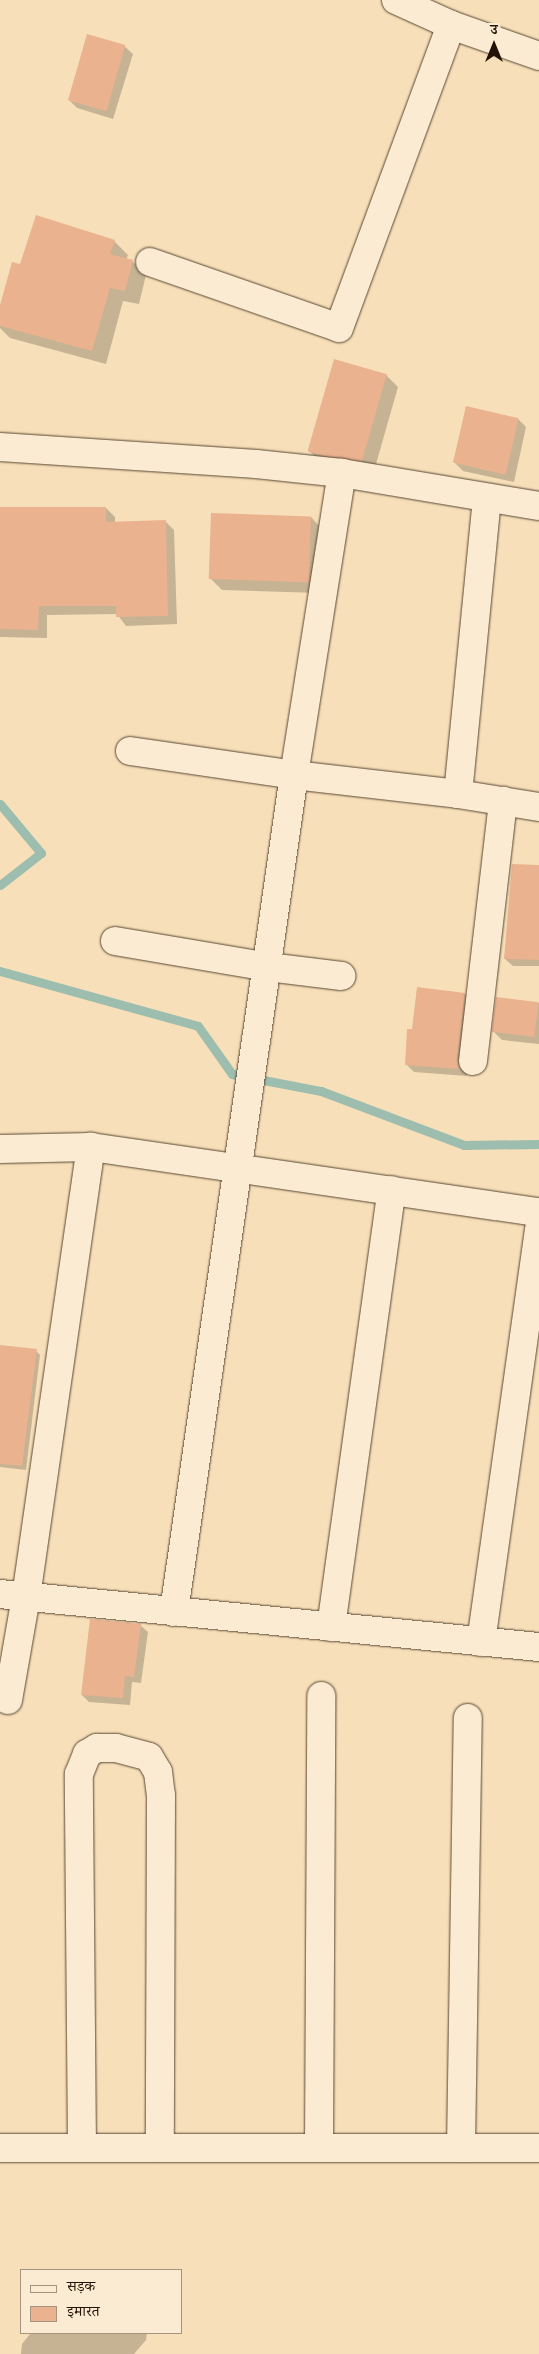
<!DOCTYPE html>
<meta charset="utf-8">
<style>
body{margin:0}
#map{position:relative;width:539px;height:2354px;overflow:hidden;background:#f7e0b9;font-family:"IM FELL English","Noto Serif Devanagari",serif}
div>[style]{position:absolute}
[style*='--x']{left:calc(var(--x)*1px);top:calc(var(--y)*1px);width:calc(var(--w)*1px);rotate:calc(var(--a)*1deg)}
.shadow>*{inset:0;background:#0003}
.stream>*{height:9px;margin:-4.5px;padding:0 4.5px;transform-origin:4.5px;border-radius:4.5px;background:#9dbdaf}
.building>*{inset:0;background:#eab28f;transform-origin:0 0}
.roads{filter:drop-shadow(0 0 1px #594633) drop-shadow(0 0 1px #594633)}
.minor>*{height:28px;margin:-14px;padding:0 14px;transform-origin:14px;border-radius:14px;background:#faebd2}
span{translate:-50% -50%;white-space:nowrap;text-align:center;line-height:1.15;-webkit-text-stroke:4px #faebd2;paint-order:stroke}
.legend{position:absolute;left:20px;top:2269px;width:162px;height:65px;box-sizing:border-box;background:#faebd2;border:1px solid #a49480;margin:0;padding:6px 9px;list-style:none;font-size:15px;color:#241206}
.legend li{display:flex;align-items:center;gap:10px;height:25px}
.legend b{width:25px;border:1px solid #a49480}
.north{position:absolute;left:469px;top:20px;width:50px;height:50px;-webkit-text-stroke:4px #faebd2;paint-order:stroke;rotate:0deg;font-size:14px;font-weight:700;line-height:20px;text-align:center;color:#241206}
.north::after{content:'';display:block;margin:auto;width:18px;height:22px;background:#241206;clip-path:polygon(50% 0,100% 100%,50% 72%,0 100%)}
</style>
<div id="map">
<div class="shadow">
<div style="clip-path:polygon(124px 46px,133px 54px,113px 119px,77px 108px,69px 100px)"></div>
<div style="clip-path:polygon(114px 241px,128px 255px,126px 260px,132px 261px,146px 275px,139px 304px,123px 301px,106px 364px,10px 338px,0 328px,0 310px,21px 266px)"></div>
<div style="clip-path:polygon(386px 375px,398px 387px,374px 471px,321px 462px,309px 451px)"></div>
<div style="clip-path:polygon(518px 419px,526px 427px,514px 482px,463px 471px,454px 462px)"></div>
<div style="clip-path:polygon(0 508px,106px 508px,115px 517px,115px 523px,165px 521px,174px 530px,177px 624px,126px 626px,117px 614px,47px 615px,47px 638px,0 637px)"></div>
<div style="clip-path:polygon(311px 517px,322px 529px,319px 593px,222px 590px,210px 578px)"></div>
<div style="clip-path:polygon(539px 866px,539px 966px,513px 966px,505px 959px)"></div>
<div style="clip-path:polygon(465px 994px,473px 1002px,465px 1068px,467px 1076px,414px 1072px,406px 1064px,413px 1030px)"></div>
<div style="clip-path:polygon(539px 1003px,539px 1044px,502px 1040px,493px 1031px)"></div>
<div style="clip-path:polygon(0 1346px,36px 1351px,40px 1355px,26px 1470px,0 1467px)"></div>
<div style="clip-path:polygon(140px 1625px,148px 1632px,141px 1683px,132px 1682px,130px 1705px,89px 1702px,82px 1695px)"></div>
<div style="clip-path:polygon(147px 2333px,146px 2340px,134px 2354px,21px 2354px,22px 2344px,30px 2334px)"></div>
</div>
<div class="stream">
<div style="--x:0;--y:804;--w:64;--a:50.1"></div>
<div style="--x:41;--y:853;--w:52;--a:142"></div>
<div style="--x:0;--y:971;--w:205;--a:15.5"></div>
<div style="--x:198;--y:1026;--w:59;--a:54.7"></div>
<div style="--x:232;--y:1074;--w:91;--a:10.8"></div>
<div style="--x:321;--y:1091;--w:153;--a:20.7"></div>
<div style="--x:464;--y:1145;--w:75;--a:-0.8"></div>
</div>
<div class="building">
<div style="left:87px;top:34px;width:40px;height:69px;rotate:16deg"></div>
<div style="clip-path:polygon(36px 215px,115px 240px,110px 254px,133px 260px,125px 291px,110px 288px,92px 351px,0 326px,0 305px,12px 262px,20px 264px)"></div>
<div style="left:334px;top:359px;width:55px;height:96px;rotate:16deg"></div>
<div style="left:466px;top:406px;width:54px;height:58px;rotate:13deg"></div>
<div style="clip-path:polygon(0 507px,106px 507px,106px 522px,166px 520px,168px 616px,116px 617px,116px 606px,39px 606px,38px 630px,0 629px)"></div>
<div style="left:211px;top:513px;width:100px;height:66px;rotate:2deg"></div>
<div style="clip-path:polygon(512px 864px,539px 865px,539px 960px,504px 959px)"></div>
<div style="clip-path:polygon(417px 987px,465px 993px,457px 1059px,460px 1069px,405px 1065px,407px 1029px,412px 1029px)"></div>
<div style="left:496px;top:997px;width:43px;height:35px;rotate:7deg"></div>
<div style="clip-path:polygon(0 1345px,37px 1349px,22px 1466px,0 1464px)"></div>
<div style="clip-path:polygon(90px 1619px,141px 1624px,134px 1677px,125px 1676px,123px 1698px,81px 1695px)"></div>
</div>
<div class="roads">
<div class="minor">
<div style="--x:396;--y:0;--w:60;--a:24.4"></div>
<div style="--x:451;--y:25;--w:93;--a:19.4"></div>
<div style="--x:150;--y:262;--w:200;--a:19.2"></div>
<div style="--x:339;--y:328;--w:323;--a:-69.7"></div>
<div style="--x:0;--y:447;--w:257;--a:3.8"></div>
<div style="--x:256;--y:464;--w:86;--a:6"></div>
<div style="--x:342;--y:473;--w:200;--a:9.5"></div>
<div style="--x:130;--y:751;--w:166;--a:8.3"></div>
<div style="--x:294;--y:775;--w:165;--a:6.6"></div>
<div style="--x:458;--y:794;--w:82;--a:9.1"></div>
<div style="--x:458;--y:794;--w:297;--a:-84.4"></div>
<div style="--x:115;--y:941;--w:155;--a:9.6"></div>
<div style="--x:268;--y:967;--w:74;--a:7"></div>
<div style="--x:473;--y:1061;--w:262;--a:-83.4"></div>
<div style="--x:0;--y:1149;--w:91;--a:-1.3"></div>
<div style="--x:91;--y:1147;--w:453;--a:8.3"></div>
<div style="--x:0;--y:1594;--w:542;--a:5.62"></div>
<div style="--x:174;--y:1612;--w:846;--a:-81.84"></div>
<div style="--x:294;--y:775;--w:306;--a:-81"></div>
<div style="--x:331;--y:1627;--w:441;--a:-82.1"></div>
<div style="--x:481;--y:1642;--w:417;--a:-82"></div>
<div style="--x:8;--y:1700;--w:105;--a:-80.1"></div>
<div style="--x:26;--y:1597;--w:455;--a:-81.8"></div>
<div style="--x:0;--y:2148;--w:539;--a:0"></div>
<div style="--x:82;--y:2148;--w:374;--a:-90.5"></div>
<div style="--x:79;--y:1774;--w:22;--a:-68"></div>
<div style="--x:87;--y:1754;--w:12;--a:-31"></div>
<div style="--x:97;--y:1748;--w:19;--a:0"></div>
<div style="--x:116;--y:1748;--w:34;--a:15"></div>
<div style="--x:149;--y:1757;--w:17;--a:59"></div>
<div style="--x:158;--y:1772;--w:23;--a:83"></div>
<div style="--x:161;--y:1795;--w:353;--a:90.2"></div>
<div style="--x:319;--y:2148;--w:452;--a:-89.7"></div>
<div style="--x:461;--y:2148;--w:430;--a:-89.1"></div>
</div>
</div>
<ul class="legend">
<li><b style="height:6px;background:#faebd2"></b>सड़क</li>
<li><b style="height:14px;background:#eab28f"></b>इमारत</li>
</ul>
<div class="north">उ</div>
</div>
